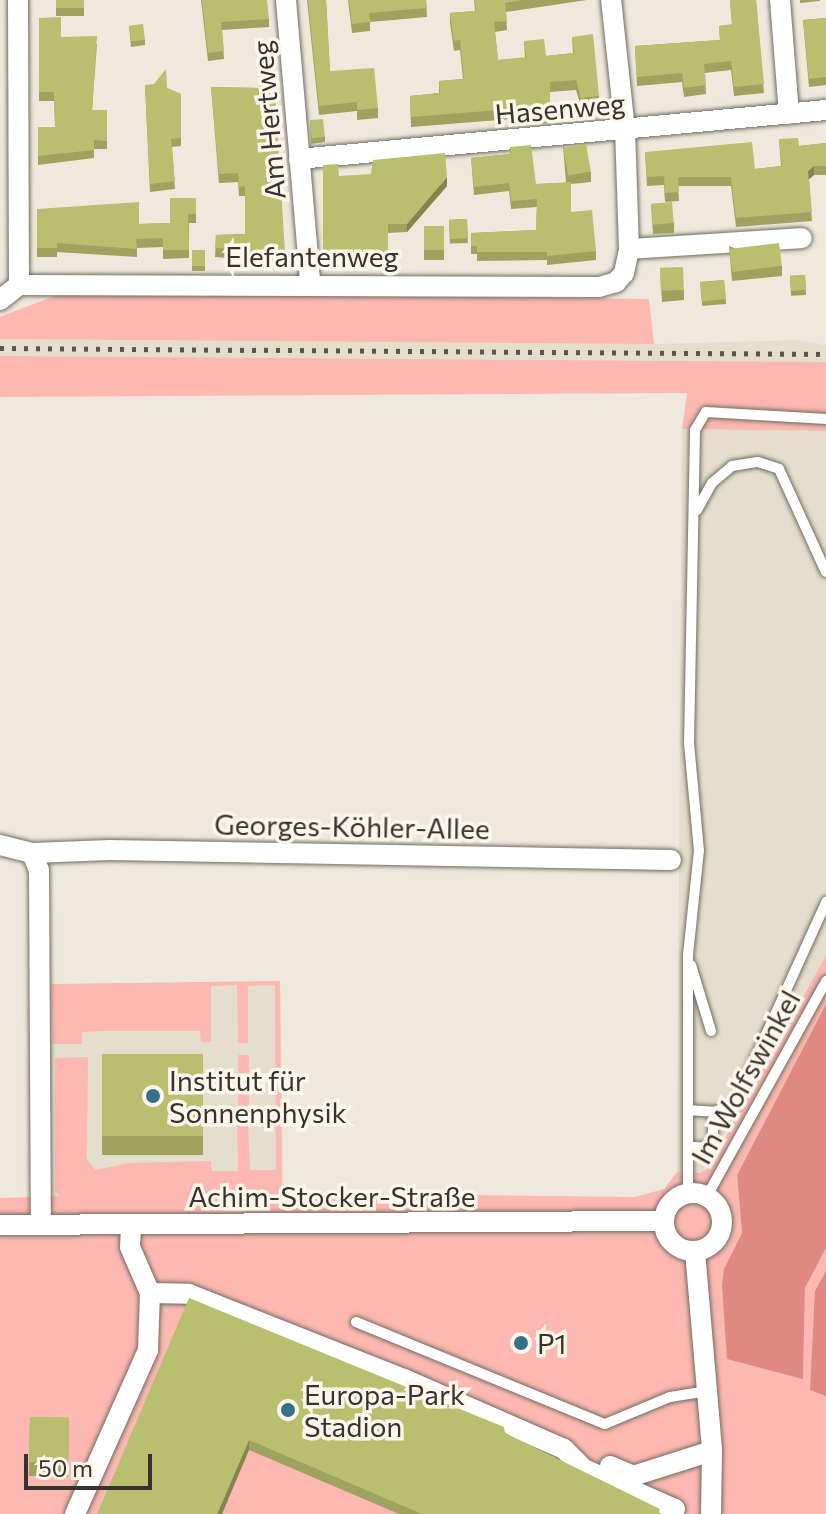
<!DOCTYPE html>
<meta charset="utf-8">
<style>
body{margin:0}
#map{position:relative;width:826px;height:1514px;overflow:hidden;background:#efe9dd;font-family:Commissioner,sans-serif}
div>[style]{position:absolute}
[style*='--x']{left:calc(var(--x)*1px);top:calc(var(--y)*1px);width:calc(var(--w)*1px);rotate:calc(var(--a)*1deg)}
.built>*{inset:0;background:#e6decc;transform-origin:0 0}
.green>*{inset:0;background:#fcb8b1;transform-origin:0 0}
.forest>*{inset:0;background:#de8a82}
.roads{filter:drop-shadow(0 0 2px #716c62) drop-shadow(0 0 2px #716c62)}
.lane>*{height:10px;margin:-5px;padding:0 5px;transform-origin:5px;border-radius:5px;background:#fff}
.street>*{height:20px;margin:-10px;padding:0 10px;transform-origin:10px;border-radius:10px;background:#fff}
.street>.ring{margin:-10px;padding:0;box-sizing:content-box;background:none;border:20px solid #fff;border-radius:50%}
.rail>*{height:5px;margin-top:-2.5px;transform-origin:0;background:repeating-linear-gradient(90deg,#58554f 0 4px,transparent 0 12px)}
.wall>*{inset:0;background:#9ea45f;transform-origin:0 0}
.shaded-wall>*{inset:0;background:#81864d}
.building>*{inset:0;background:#b8bf6e;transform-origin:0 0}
.dots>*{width:22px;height:22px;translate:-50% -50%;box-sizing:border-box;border:4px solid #fcf6eb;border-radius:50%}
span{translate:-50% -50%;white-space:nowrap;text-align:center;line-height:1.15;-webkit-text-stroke:7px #fcf6eb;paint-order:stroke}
.street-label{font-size:28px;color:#36332f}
.poi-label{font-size:28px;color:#36332f}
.left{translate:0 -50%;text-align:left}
.scale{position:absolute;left:24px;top:1454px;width:128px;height:36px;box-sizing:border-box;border:4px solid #36332f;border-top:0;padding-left:10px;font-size:24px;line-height:28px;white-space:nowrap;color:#36332f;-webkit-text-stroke:6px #fcf6eb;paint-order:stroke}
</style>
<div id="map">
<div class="built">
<div style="clip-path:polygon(0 339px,654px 344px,797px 340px,826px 345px,826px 362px,0 356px)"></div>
<div style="clip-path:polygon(682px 429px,826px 431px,826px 955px,702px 1173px,677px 1172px)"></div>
<div style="left:280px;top:981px;width:212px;height:247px;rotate:89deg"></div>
</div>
<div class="green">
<div style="clip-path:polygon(81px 292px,649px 299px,654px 344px,0 339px,0 317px,57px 295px)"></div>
<div style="clip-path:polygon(0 356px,826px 362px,826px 431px,682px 429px,687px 393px,0 397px)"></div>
<div style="clip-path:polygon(826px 955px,826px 1004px,737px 1175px,742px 1233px,724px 1269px,803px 1379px,805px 1288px,826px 1248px,826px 1514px,0 1514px,0 1198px,60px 1196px,55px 1191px,55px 1058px,88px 1057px,87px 1159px,95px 1170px,129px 1163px,211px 1161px,212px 1171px,238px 1171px,237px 1123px,248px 1123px,250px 1170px,276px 1170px,275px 985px,248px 986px,248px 1043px,238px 1043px,237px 985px,211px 986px,211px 1042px,201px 1042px,200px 1031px,103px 1031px,82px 1032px,82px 1044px,53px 1044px,51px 984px,280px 981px,282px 1193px,635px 1197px,664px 1189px,677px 1172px,701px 1173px,709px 1167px)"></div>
<div style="left:249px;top:1055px;width:58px;height:11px;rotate:90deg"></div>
</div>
<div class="forest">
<div style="clip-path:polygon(826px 1004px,826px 1248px,805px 1288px,803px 1379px,727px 1359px,722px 1285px,724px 1269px,742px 1233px,737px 1175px)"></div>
<div style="clip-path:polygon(826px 1271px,826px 1396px,810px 1390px,815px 1291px)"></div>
</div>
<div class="roads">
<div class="lane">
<div style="--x:697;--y:510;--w:31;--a:-61"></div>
<div style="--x:712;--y:483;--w:26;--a:-40"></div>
<div style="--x:732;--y:466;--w:26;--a:-9"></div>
<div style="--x:758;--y:462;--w:22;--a:18"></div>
<div style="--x:779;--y:469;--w:113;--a:65.5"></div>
<div style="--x:691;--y:965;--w:69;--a:73.1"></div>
<div style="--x:688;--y:1110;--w:26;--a:4"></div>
<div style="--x:714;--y:1112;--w:36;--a:93"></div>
<div style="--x:712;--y:1148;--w:22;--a:-177"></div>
<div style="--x:714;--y:1112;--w:23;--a:-23"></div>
<div style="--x:735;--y:1103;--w:221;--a:-65.6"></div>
<div style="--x:688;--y:1194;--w:239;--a:-90"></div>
<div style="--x:688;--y:955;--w:105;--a:-84"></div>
<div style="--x:699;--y:851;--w:107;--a:-95.3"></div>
<div style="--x:689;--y:744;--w:314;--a:-88.9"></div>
<div style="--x:695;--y:430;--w:21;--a:-59"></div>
<div style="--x:706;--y:412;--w:120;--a:3.3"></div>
<div style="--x:707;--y:1196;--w:246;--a:-61"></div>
<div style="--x:356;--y:1322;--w:269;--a:22.3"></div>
<div style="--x:605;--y:1424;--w:70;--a:-22.6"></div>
<div style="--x:670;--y:1397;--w:38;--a:-9"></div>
</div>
<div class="street">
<div style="--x:18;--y:0;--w:285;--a:89.8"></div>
<div style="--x:286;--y:0;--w:283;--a:85.1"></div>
<div style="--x:780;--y:0;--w:114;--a:85.5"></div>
<div style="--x:299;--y:159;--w:529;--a:-5.31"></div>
<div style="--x:629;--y:249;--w:173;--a:-3.6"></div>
<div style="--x:0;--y:300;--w:24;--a:-38"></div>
<div style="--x:19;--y:285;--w:580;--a:0.2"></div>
<div style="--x:599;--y:287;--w:18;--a:-16"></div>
<div style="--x:616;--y:282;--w:12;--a:-48"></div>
<div style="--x:624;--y:273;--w:25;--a:-78"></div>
<div style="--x:629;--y:249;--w:119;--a:-91.9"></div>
<div style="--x:625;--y:130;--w:131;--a:-96.1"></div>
<div style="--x:0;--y:845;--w:33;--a:14"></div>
<div style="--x:32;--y:853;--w:18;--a:68"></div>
<div style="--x:39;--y:870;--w:354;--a:89.7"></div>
<div style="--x:32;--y:853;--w:78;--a:-2.2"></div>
<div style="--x:110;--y:850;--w:561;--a:1.02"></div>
<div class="ring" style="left:664px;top:1193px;width:38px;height:38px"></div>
<div style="--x:0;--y:1225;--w:664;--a:-0.35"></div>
<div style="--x:695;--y:1251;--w:201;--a:85.1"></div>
<div style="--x:712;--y:1451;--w:63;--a:90.9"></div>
<div style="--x:150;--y:1293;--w:39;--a:1"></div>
<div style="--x:189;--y:1294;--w:231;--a:21.6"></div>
<div style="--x:404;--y:1379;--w:175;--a:23.6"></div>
<div style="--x:564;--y:1449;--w:28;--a:45"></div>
<div style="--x:584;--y:1469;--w:99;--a:23.7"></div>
<div style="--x:675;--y:1509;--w:6;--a:121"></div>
<div style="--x:610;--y:1466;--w:25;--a:23"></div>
<div style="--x:633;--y:1476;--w:83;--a:-17.6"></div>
<div style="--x:75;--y:1514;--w:180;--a:-66"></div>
<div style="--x:148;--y:1350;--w:57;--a:-88"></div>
<div style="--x:150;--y:1293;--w:50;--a:-113.5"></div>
<div style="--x:130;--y:1247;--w:22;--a:-87"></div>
</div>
</div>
<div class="rail">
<div style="--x:0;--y:348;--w:826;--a:0.42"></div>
</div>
<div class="wall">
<div style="left:56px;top:0;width:28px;height:16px"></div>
<div style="clip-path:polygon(201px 0,221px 0,269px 19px,269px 27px,222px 30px,224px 59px,208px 61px)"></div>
<div style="clip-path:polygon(307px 0,326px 0,330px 71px,378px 108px,378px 118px,357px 120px,357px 111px,319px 115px)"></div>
<div style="clip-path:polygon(348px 0,426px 0,427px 17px,370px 22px,370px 31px,352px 33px)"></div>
<div style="clip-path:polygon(474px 0,587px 0,506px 12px,507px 30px,495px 32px,498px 60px,525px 58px,524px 41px,546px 56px,573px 53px,572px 37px,599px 96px,599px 105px,581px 107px,576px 90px,550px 92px,550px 123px,538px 124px,537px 117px,411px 127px,410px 96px,439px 93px,439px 81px,463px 79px,460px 50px,454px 51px,450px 23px,450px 13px,475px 11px)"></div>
<div style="clip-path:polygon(730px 0,756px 0,764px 93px,734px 96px,731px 70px,705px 73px,706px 94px,684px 97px,682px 82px,637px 86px,635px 46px,720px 40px,719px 26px,732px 25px)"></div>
<div style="clip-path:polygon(800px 0,820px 0,820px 1px,800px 3px)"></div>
<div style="clip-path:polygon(39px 18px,61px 37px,97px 44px,92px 110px,107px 110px,107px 149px,94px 149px,94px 158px,38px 165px,38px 127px,55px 127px,54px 101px,39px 101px)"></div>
<div style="clip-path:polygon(826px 18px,826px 85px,809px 87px,803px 20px)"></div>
<div style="clip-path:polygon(129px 26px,145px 40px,145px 45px,131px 47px)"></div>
<div style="clip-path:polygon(258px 61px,285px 253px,285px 263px,215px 257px,216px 235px,245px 234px,245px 196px,239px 196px,238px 182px,219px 183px,211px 87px,259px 88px)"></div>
<div style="clip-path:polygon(145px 85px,167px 88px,181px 94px,181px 146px,172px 147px,175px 189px,150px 192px)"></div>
<div style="clip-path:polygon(310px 120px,325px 137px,325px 142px,311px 144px)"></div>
<div style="clip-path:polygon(779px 139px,799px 146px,826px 143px,826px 175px,814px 175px,809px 179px,812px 221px,736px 227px,731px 186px,678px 186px,679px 201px,665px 202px,664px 185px,647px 186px,645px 152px,755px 169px,781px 166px)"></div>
<div style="clip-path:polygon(563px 146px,591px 172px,591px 182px,571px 184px,571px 212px,596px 251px,596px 260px,547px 265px,547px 260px,477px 261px,477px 254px,471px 254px,471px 233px,536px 230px,537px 207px,511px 209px,509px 191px,474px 195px,471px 158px,510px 154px,510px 147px,536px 184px,566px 183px)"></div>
<div style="clip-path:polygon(323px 165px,339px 176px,447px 186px,407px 232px,388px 233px,388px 260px,323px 259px)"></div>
<div style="clip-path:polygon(196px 198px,196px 223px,189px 223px,189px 258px,163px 259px,163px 247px,137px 248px,137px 257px,57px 252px,57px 257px,37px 257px,37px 209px,139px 224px,170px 223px)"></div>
<div style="clip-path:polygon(651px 205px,674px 223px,674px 233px,653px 234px)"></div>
<div style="left:467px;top:219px;width:24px;height:18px;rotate:88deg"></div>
<div style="left:424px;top:226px;width:20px;height:34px"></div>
<div style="clip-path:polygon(729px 246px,782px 266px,782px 276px,732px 281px)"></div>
<div style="left:205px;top:250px;width:21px;height:13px;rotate:90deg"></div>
<div style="clip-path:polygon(660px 269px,684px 290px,684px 300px,662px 302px)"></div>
<div style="left:805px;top:275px;width:20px;height:15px;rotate:87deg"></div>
<div style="left:724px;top:280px;width:24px;height:24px;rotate:85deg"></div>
<div style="left:102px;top:1054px;width:101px;height:101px"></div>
<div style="clip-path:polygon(189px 1298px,505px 1433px,660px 1514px,399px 1514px,249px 1450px)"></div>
<div style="left:30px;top:1417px;width:39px;height:59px;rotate:1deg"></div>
</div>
<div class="shaded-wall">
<div style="clip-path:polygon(814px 166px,814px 175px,808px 180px,808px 171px)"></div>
<div style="clip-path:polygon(447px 177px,447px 186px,407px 232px,407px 224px)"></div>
<div style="clip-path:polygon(249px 1440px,249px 1450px,222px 1514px,217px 1514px)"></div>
</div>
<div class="building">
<div style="left:56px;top:0;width:28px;height:8px"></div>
<div style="clip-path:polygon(202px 0,267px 0,269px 19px,221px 22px,224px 51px,208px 53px)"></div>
<div style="clip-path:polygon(308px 0,326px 0,330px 71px,374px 68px,378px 108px,357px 110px,357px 102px,319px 106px)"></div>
<div style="clip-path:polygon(349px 0,426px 0,427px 8px,369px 13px,370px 22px,352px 24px)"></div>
<div style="clip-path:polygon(475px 0,523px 0,505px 3px,507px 21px,494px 22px,498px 60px,526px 57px,524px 41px,544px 39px,546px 56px,574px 53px,572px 37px,593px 34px,599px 96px,581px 98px,576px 80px,550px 82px,550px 113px,538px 114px,537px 107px,411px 117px,410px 96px,440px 93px,439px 81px,464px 79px,460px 40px,454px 41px,450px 13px,476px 11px)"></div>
<div style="clip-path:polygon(730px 0,756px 0,764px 84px,734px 87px,731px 61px,704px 64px,706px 85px,684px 88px,682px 73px,637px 77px,635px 46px,720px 40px,719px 26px,732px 24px)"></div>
<div style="clip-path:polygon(61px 17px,61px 37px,97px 36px,92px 110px,107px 110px,107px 141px,94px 140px,94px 150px,38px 156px,38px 127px,55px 127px,54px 92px,39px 92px,39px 18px)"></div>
<div style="clip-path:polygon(826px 18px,826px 77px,809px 79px,803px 20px)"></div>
<div style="left:143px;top:24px;width:16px;height:14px;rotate:83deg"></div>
<div style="clip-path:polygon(273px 60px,285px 253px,215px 248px,216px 235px,245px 234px,245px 186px,239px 187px,238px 173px,219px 174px,211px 87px,260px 88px,258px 61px)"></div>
<div style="clip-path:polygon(166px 69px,167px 88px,181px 94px,181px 138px,171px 139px,175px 181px,150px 184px,145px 85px,154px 84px)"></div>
<div style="left:323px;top:119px;width:18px;height:13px;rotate:84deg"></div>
<div style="clip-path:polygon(798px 138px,799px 146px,826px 143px,826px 166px,814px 166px,808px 171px,812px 212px,736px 218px,731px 177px,678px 177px,679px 192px,665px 193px,664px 176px,647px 177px,645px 152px,752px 142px,755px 169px,782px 166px,779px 139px)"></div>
<div style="left:586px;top:144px;width:28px;height:23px;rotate:80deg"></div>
<div style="clip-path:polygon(531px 145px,536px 184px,571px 182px,571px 212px,592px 210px,596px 251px,547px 256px,547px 252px,477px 252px,477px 246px,471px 246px,471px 233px,536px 230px,537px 199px,511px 201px,509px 183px,474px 187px,471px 158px,511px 154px,510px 147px)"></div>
<div style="clip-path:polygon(445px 153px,447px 177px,407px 224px,388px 224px,388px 251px,323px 251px,323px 165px,338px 164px,339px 176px,371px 174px,373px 160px)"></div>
<div style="clip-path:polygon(170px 198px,196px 198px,196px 214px,188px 214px,189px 250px,163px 250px,163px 238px,136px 239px,137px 249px,57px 243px,57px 248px,37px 248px,37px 209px,139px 202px,139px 224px,170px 223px)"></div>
<div style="left:672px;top:202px;width:21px;height:21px;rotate:85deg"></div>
<div style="left:467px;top:219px;width:19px;height:18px;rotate:87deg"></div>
<div style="left:424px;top:226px;width:20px;height:24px"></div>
<div style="left:779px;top:243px;width:23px;height:50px;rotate:83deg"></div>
<div style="left:205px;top:250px;width:16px;height:13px;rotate:90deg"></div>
<div style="left:683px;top:267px;width:23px;height:23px;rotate:88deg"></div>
<div style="left:805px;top:275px;width:15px;height:15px;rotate:86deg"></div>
<div style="left:724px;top:280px;width:19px;height:24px;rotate:84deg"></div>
<div style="left:102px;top:1054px;width:101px;height:82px"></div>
<div style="clip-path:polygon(189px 1298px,504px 1427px,505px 1433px,660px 1509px,658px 1514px,422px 1514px,249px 1440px,217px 1514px,97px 1514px)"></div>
<div style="left:30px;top:1417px;width:39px;height:45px;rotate:1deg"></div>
</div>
<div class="dots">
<div style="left:153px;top:1096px;background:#357189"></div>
<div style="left:521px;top:1343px;background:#357189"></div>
<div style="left:288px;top:1410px;background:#357189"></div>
</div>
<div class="street-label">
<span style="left:560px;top:108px;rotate:-5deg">Hasenweg</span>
<span style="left:268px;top:120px;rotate:-95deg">Am Hertweg</span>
<span style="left:312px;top:256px">Elefantenweg</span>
<span style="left:352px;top:826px;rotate:1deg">Georges-Köhler-Allee</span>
<span style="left:745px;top:1077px;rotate:-61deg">Im Wolfswinkel</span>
<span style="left:332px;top:1196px">Achim-Stocker-Straße</span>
</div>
<div class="poi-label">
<span class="left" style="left:169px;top:1096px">Institut für<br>Sonnenphysik</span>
<span class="left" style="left:537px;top:1343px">P1</span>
<span class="left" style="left:304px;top:1410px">Europa-Park<br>Stadion</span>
</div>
<div class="scale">50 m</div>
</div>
